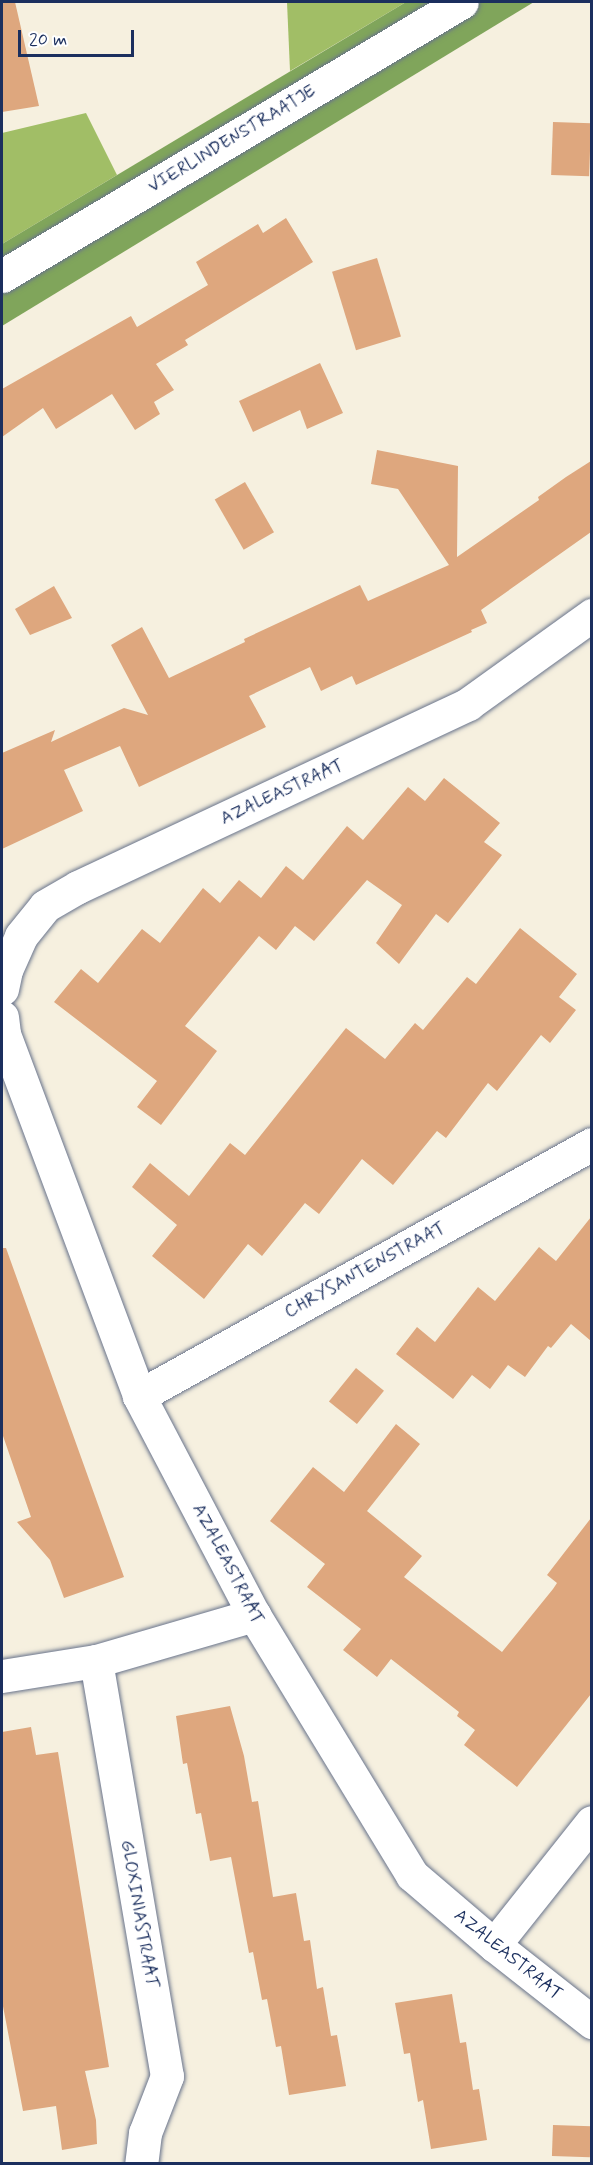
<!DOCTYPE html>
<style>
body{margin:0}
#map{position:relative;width:593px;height:2165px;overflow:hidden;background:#f6f0df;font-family:Mynerve,sans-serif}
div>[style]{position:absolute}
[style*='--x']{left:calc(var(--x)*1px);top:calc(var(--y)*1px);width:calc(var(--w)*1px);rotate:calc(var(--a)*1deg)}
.green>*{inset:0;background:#a1be66}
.forest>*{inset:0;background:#80a55b}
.building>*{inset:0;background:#dea77e;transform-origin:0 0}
.roads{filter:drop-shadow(0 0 2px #68738b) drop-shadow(0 0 2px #68738b)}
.street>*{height:33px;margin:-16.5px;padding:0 16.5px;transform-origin:16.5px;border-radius:16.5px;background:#fff}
span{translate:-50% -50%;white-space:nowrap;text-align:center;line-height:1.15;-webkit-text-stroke:6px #fff;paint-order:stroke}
.street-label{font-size:18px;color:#1b2f5e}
.frame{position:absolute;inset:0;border:3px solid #1b2f5e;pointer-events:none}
.scale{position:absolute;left:18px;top:30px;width:116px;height:27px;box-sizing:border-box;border:3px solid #1b2f5e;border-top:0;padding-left:8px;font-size:18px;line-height:21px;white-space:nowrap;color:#1b2f5e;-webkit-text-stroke:4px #fff;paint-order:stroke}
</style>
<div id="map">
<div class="green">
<div style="clip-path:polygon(287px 2px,406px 2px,290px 71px)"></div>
<div style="clip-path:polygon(86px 113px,117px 175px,2px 244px,2px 133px)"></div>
</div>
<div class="forest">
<div style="clip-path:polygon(406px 2px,534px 2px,2px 326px,2px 244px)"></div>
</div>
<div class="building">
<div style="clip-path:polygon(2px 2px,15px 2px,39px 106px,2px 112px)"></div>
<div style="left:553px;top:122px;width:38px;height:53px;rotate:2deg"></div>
<div style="clip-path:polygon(286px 218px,313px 262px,185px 340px,188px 345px,156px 364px,174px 390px,154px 402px,160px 414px,135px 430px,112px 394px,56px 429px,43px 408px,2px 437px,2px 389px,131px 316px,137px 327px,208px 285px,196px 262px,258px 224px,263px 233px)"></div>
<div style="left:377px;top:258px;width:82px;height:47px;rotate:73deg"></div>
<div style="clip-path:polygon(320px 363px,343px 413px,307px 429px,300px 410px,253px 432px,239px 401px)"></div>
<div style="clip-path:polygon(377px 450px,458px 466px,457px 557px,539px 500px,538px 497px,566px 477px,591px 461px,591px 532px,481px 610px,487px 623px,471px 630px,472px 632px,356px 685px,352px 676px,321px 691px,310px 667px,249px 696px,266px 727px,139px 787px,120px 746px,64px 770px,83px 811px,2px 849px,2px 753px,55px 730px,51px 742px,124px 708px,148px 715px,111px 645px,142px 627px,169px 678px,245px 642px,244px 639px,360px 585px,368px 601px,449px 565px,398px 489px,371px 484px)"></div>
<div style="left:245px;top:482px;width:58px;height:35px;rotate:60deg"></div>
<div style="clip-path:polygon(54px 586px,72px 618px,30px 635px,15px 609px)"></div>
<div style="clip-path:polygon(444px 778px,500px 823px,484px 842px,502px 855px,448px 923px,436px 914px,399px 964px,376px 943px,402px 905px,367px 880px,314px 941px,295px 926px,276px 950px,259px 936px,185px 1026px,217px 1051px,161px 1125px,137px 1107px,157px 1081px,54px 1002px,81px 969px,98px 983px,142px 929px,160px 943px,203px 888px,220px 903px,239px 880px,261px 898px,286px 866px,303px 880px,347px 826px,363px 840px,408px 787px,425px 801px)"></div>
<div style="clip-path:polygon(520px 928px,577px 974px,559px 997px,576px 1010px,550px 1043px,541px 1035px,497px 1091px,488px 1083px,446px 1138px,437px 1131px,393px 1185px,362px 1159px,319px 1214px,305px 1203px,262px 1256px,248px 1244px,204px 1299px,152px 1256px,177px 1225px,132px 1187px,150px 1163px,189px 1196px,230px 1143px,245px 1155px,346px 1028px,385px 1059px,415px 1023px,423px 1030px,467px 977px,476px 984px)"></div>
<div style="clip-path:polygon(591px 1217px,591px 1341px,571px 1324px,551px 1348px,548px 1346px,525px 1377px,508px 1365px,490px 1389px,472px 1375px,453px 1399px,396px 1354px,417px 1327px,435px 1342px,478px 1287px,495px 1301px,539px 1247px,556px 1261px)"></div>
<div style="clip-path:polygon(2px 1248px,6px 1248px,124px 1577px,64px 1598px,50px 1560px,17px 1522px,31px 1517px,2px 1433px)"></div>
<div style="left:356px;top:1368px;width:36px;height:43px;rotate:39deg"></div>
<div style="clip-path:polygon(396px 1424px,420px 1444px,367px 1511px,422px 1556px,404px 1577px,502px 1652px,553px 1589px,557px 1583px,547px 1575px,591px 1518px,591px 1694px,517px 1787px,464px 1745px,475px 1730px,457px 1716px,459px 1712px,391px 1659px,377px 1677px,343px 1650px,361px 1629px,307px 1587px,325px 1564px,270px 1521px,313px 1467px,344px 1492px)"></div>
<div style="clip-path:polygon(230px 1706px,244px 1756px,252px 1802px,258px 1801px,273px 1897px,296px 1893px,304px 1941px,310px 1940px,317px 1989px,323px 1987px,331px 2036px,337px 2035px,346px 2086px,289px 2095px,281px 2046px,276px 2047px,267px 1999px,262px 2000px,253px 1952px,249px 1953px,231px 1857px,210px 1861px,201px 1813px,196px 1814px,187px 1763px,183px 1764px,176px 1716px)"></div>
<div style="clip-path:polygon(31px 1727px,36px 1755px,58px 1752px,109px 2067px,85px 2071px,96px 2120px,97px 2144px,62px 2150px,56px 2106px,23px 2111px,2px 2001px,2px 1732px)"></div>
<div style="clip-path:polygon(452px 1994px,460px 2043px,466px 2042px,473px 2090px,479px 2089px,487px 2140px,431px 2149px,423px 2100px,418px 2102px,410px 2053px,404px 2054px,395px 2003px)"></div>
<div style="left:553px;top:2125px;width:38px;height:31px;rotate:2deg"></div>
</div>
<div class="roads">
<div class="street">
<div style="--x:2;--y:276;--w:535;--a:-30.78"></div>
<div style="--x:2;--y:989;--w:19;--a:-78"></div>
<div style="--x:6;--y:970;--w:37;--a:-66"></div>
<div style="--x:21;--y:936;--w:38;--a:-51"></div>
<div style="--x:45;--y:906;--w:38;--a:-30"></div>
<div style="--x:78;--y:887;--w:431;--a:-25.1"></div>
<div style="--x:468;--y:704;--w:153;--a:-35.7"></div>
<div style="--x:2;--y:1017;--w:17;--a:83"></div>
<div style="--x:4;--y:1034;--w:386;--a:69.5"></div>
<div style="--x:139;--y:1396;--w:247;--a:62.3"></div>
<div style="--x:254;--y:1615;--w:304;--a:58.7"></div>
<div style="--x:412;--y:1875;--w:108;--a:40.5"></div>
<div style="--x:494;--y:1945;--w:125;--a:38.2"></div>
<div style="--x:139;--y:1396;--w:518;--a:-29.09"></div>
<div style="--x:96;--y:1661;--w:421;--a:80.3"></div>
<div style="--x:167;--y:2076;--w:61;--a:111.1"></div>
<div style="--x:145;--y:2133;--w:31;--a:97"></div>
<div style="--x:2;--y:1676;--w:95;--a:-9.1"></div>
<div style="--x:96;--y:1661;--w:165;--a:-16.2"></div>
<div style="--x:494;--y:1945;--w:157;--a:-51.5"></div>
</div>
</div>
<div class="street-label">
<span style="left:232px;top:139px;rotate:-31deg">VIERLINDENSTRAATJE</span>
<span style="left:282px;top:792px;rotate:-25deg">AZALEASTRAAT</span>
<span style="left:365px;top:1270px;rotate:-29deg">CHRYSANTENSTRAAT</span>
<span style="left:228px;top:1564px;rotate:62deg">AZALEASTRAAT</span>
<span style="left:139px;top:1914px;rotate:80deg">GLOXINIASTRAAT</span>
<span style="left:508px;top:1955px;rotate:39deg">AZALEASTRAAT</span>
</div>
<div class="frame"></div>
<div class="scale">20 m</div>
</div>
